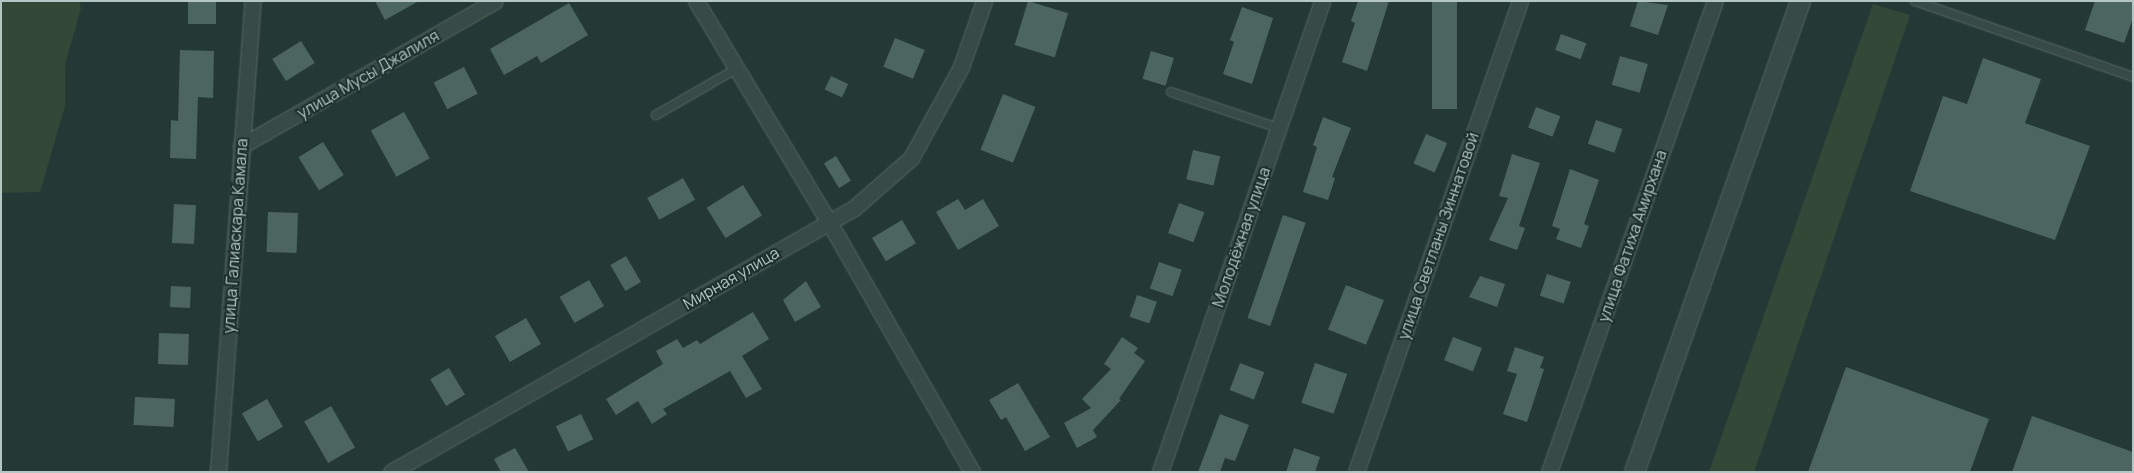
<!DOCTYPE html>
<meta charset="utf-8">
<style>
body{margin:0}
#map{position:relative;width:2134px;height:473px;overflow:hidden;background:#243935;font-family:Manrope,sans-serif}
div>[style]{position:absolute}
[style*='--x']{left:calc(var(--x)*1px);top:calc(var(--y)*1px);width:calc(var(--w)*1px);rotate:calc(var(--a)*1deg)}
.green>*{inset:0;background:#334836}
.building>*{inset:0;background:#4c6561;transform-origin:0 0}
.roads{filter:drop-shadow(0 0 1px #566864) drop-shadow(0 0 1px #566864)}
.service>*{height:8px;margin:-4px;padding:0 4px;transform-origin:4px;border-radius:4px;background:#384a46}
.minor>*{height:15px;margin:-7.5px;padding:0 7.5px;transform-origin:7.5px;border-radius:7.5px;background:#384a46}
.tertiary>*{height:19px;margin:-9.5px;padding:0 9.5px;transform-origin:9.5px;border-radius:9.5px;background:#384a46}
span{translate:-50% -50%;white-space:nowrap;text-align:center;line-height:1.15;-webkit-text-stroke:4px #1d2f2b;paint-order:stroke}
.street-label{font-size:16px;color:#b3c6c3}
.frame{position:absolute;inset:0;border:2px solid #b3c6c3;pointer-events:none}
</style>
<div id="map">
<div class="green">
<div style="clip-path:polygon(1px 1px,79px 1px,81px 8px,65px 65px,65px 106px,40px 192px,1px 193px)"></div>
<div style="clip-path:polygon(1873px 4px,1910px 15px,1760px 455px,1754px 472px,1709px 472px)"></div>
</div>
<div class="building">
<div style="left:188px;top:1px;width:28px;height:23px"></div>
<div style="clip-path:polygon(375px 1px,419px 1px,385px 20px)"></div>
<div style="left:1028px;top:1px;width:42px;height:46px;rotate:17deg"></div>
<div style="clip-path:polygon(1358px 1px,1389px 1px,1367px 71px,1342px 62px,1355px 23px,1351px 21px)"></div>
<div style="left:1432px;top:1px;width:25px;height:108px"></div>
<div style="clip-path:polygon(1638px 1px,1668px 5px,1658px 35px,1630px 26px)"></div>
<div style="clip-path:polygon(2095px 1px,2133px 1px,2133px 18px,2124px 43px,2085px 30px)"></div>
<div style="clip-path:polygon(569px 3px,588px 35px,541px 63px,537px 56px,504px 75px,490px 49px)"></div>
<div style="clip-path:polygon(1242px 7px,1273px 18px,1252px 84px,1223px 74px,1234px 42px,1230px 40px)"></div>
<div style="left:1561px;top:34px;width:27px;height:17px;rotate:20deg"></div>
<div style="left:895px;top:38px;width:32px;height:31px;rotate:22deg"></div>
<div style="left:301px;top:41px;width:26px;height:34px;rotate:58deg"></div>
<div style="clip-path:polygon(180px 50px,214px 51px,213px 98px,198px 97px,196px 159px,170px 158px,171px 120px,178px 121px)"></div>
<div style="left:1151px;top:51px;width:24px;height:29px;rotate:17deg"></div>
<div style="left:1620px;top:56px;width:29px;height:30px;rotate:16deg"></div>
<div style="clip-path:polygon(1983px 58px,2041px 79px,2025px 123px,2090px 146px,2055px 240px,1910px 191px,1943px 96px,1967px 104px)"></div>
<div style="left:464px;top:67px;width:30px;height:34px;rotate:63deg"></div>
<div style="left:831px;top:76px;width:19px;height:15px;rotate:25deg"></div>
<div style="left:1003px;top:94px;width:35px;height:60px;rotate:22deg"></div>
<div style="left:1536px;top:107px;width:26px;height:22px;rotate:21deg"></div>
<div style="left:404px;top:112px;width:53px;height:38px;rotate:61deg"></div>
<div style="clip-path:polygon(1323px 117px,1351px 128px,1332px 177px,1335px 178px,1328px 200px,1303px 192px,1317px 147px,1313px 145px)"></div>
<div style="left:1596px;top:120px;width:28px;height:25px;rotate:19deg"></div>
<div style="left:1426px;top:134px;width:23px;height:32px;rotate:23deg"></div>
<div style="left:323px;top:142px;width:39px;height:29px;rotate:58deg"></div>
<div style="left:1193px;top:150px;width:28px;height:30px;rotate:13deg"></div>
<div style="clip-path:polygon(1512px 154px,1540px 163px,1519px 226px,1525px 228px,1517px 250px,1489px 240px,1508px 198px,1499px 196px)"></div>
<div style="left:836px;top:156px;width:29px;height:14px;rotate:59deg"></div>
<div style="clip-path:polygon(1570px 169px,1599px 180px,1584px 224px,1589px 226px,1581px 248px,1556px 239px,1560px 229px,1552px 226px)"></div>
<div style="left:683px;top:178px;width:25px;height:41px;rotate:61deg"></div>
<div style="left:743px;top:185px;width:36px;height:43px;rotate:58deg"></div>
<div style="clip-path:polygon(958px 199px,965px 210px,983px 199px,999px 226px,958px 250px,936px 212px)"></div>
<div style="left:1179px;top:203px;width:27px;height:32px;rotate:20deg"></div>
<div style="left:174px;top:204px;width:22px;height:39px;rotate:3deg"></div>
<div style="left:268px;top:212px;width:30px;height:40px;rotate:2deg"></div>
<div style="left:1283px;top:215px;width:24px;height:109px;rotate:19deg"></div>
<div style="left:902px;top:220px;width:27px;height:35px;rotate:59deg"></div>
<div style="left:626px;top:256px;width:30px;height:18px;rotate:60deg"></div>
<div style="left:1159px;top:262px;width:24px;height:28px;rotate:19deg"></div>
<div style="left:1547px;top:274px;width:25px;height:23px;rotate:18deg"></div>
<div style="clip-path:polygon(1480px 276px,1505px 284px,1497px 307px,1469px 297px)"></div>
<div style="left:589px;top:280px;width:30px;height:34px;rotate:60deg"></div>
<div style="clip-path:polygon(806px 281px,821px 307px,795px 322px,783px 300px)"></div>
<div style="left:1346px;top:285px;width:41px;height:48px;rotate:22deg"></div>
<div style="left:171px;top:286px;width:20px;height:21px;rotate:3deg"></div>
<div style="left:1137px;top:295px;width:21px;height:23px;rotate:19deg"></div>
<div style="clip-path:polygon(753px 312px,769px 339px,742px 356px,762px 389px,746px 398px,730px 371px,663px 409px,667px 414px,652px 424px,638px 401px,616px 415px,606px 399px,663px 364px,656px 351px,677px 339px,683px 348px,697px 340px,700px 344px)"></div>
<div style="left:526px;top:318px;width:30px;height:36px;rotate:60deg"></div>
<div style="left:159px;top:333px;width:30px;height:31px;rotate:2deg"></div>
<div style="clip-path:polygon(1122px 337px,1138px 348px,1134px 353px,1145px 361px,1119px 399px,1121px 400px,1093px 430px,1097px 437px,1077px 448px,1064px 423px,1091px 408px,1082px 399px,1111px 369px,1104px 364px)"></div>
<div style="left:1453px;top:337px;width:31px;height:25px;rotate:21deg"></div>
<div style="clip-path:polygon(1515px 347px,1544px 357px,1540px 368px,1544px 369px,1527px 422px,1503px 414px,1517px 374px,1507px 371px)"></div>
<div style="left:1240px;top:363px;width:26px;height:29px;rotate:21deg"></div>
<div style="left:1315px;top:363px;width:34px;height:42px;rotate:19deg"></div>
<div style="clip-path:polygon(1846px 367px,1989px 419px,1970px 472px,1808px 472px)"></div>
<div style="left:449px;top:368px;width:31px;height:22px;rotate:59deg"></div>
<div style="clip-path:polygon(1018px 383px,1050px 437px,1025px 451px,1006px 417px,1001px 420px,989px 400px)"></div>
<div style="left:135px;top:397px;width:40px;height:28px;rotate:3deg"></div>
<div style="left:267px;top:399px;width:32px;height:29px;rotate:60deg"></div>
<div style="left:331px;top:406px;width:48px;height:31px;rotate:60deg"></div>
<div style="left:581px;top:414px;width:28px;height:28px;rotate:64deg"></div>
<div style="clip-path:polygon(1220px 414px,1249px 425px,1235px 461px,1225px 458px,1220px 472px,1198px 472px)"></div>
<div style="clip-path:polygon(2032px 416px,2133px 452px,2133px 472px,2012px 472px)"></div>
<div style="clip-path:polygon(515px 448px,529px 472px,501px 472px,494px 459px)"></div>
<div style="clip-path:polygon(1294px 448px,1320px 457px,1315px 472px,1286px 472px)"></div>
</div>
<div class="roads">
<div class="service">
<div style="--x:1915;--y:1;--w:231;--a:19.2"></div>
<div style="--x:1171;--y:92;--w:113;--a:18.6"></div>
<div style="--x:656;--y:115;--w:92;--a:-29.9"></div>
</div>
<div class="minor">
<div style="--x:696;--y:1;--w:258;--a:59"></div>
<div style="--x:829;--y:222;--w:288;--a:60.2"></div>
<div style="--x:241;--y:146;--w:292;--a:-29.7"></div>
<div style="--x:218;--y:472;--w:472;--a:-85.8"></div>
<div style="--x:391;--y:472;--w:533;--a:-29.69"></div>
<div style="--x:854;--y:208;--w:76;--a:-41.3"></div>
<div style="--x:911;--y:158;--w:104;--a:-61.2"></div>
<div style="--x:961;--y:67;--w:70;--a:-70.8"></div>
<div style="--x:1160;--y:472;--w:498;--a:-71"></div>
<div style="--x:1356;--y:472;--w:499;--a:-70.8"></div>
<div style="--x:1549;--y:472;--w:499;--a:-70.6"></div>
</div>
<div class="tertiary">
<div style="--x:1634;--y:472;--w:499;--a:-70.6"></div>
</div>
</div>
<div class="street-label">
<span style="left:368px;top:74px;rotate:-30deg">улица Мусы Джалиля</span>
<span style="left:235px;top:236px;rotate:-86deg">улица Галиаскара Камала</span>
<span style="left:1438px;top:236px;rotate:-71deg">улица Светланы Зиннатовой</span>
<span style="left:1632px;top:236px;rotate:-71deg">улица Фатиха Амирхана</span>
<span style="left:1241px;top:237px;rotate:-71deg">Молодёжная улица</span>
<span style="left:731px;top:278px;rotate:-30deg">Мирная улица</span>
</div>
<div class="frame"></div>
</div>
